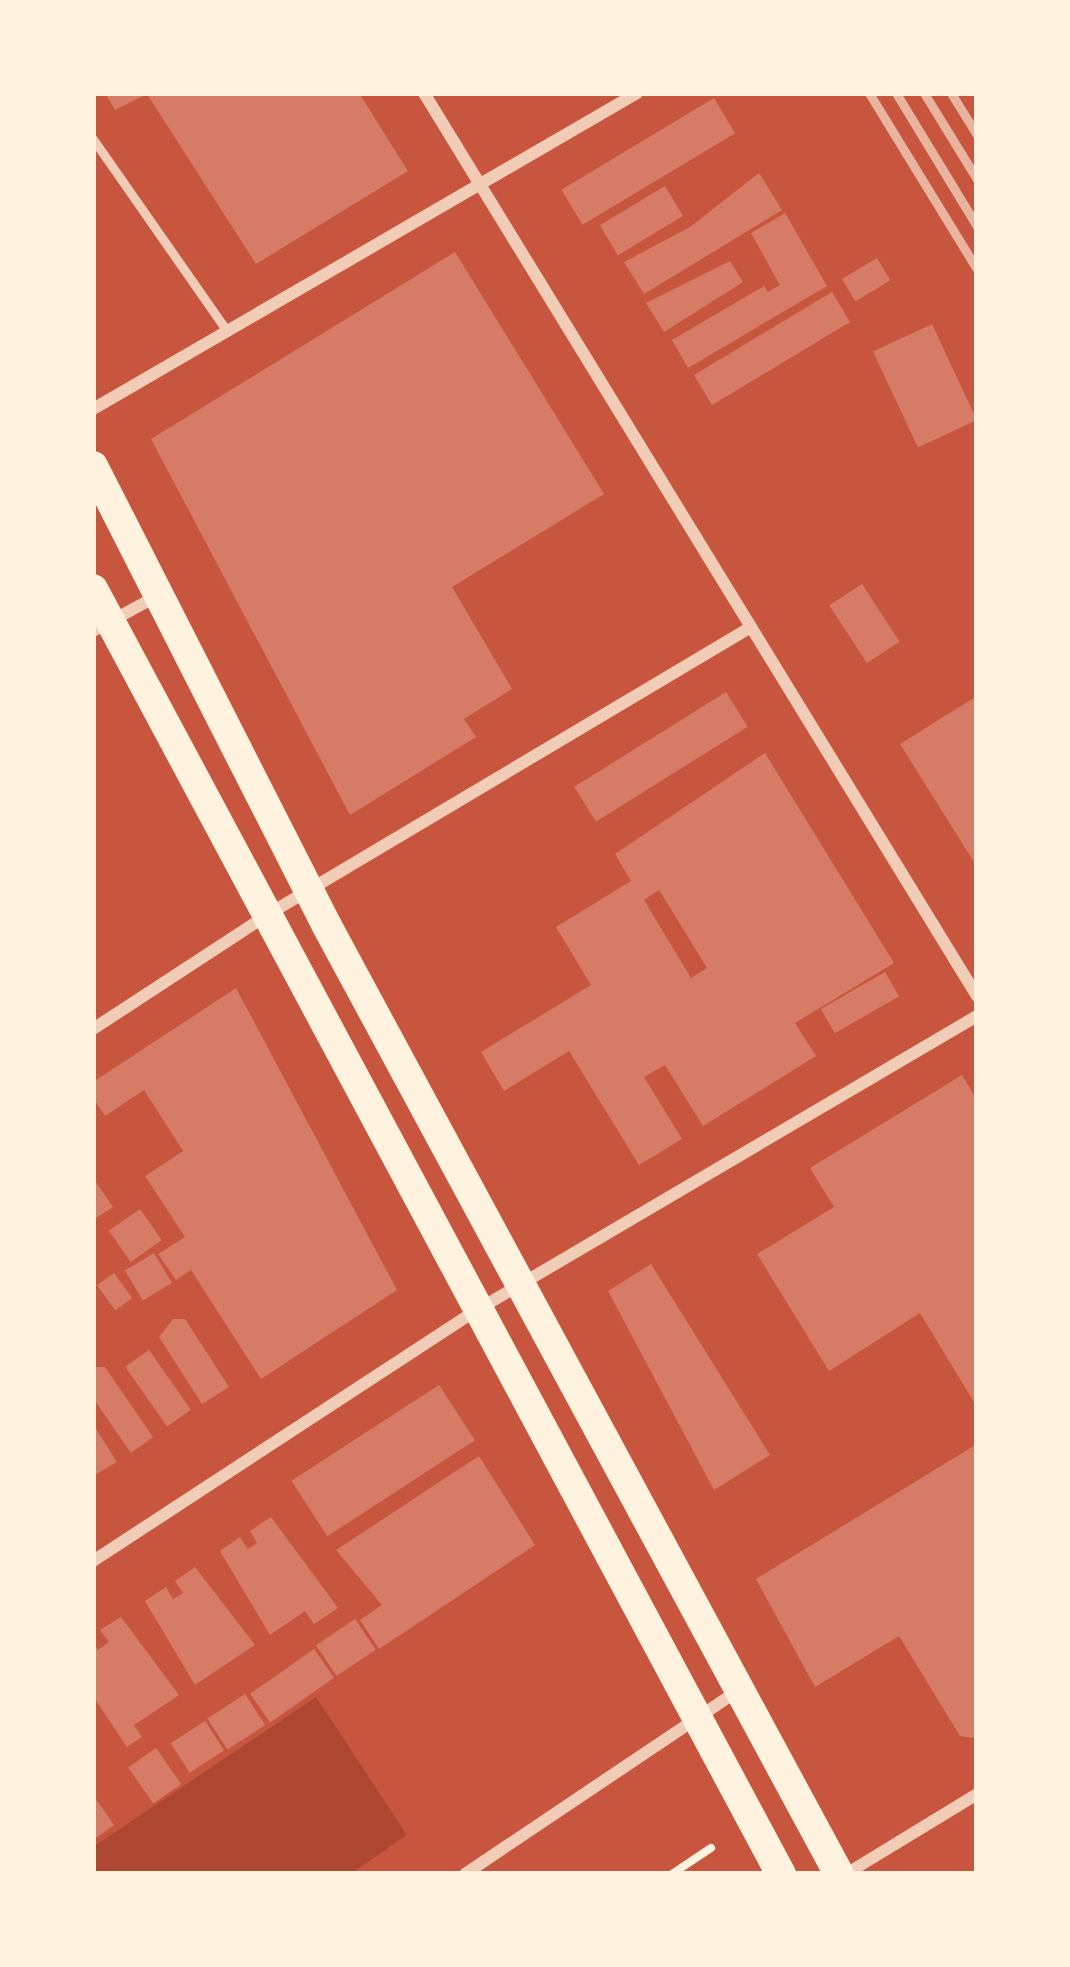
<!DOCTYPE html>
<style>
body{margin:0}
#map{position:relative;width:1070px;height:1967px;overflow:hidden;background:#c8553d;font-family:"Sofia Sans Condensed",sans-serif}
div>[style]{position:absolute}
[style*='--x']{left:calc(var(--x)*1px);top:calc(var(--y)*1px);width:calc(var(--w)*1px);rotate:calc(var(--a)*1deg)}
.green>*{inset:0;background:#ae4732}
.building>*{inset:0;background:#d67c66;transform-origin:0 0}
.path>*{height:8px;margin:-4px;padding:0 4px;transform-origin:4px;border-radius:4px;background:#fff3e0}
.service>*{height:9px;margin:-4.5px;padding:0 4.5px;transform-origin:4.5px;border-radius:4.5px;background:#f1ccb7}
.minor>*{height:12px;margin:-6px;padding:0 6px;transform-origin:6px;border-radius:6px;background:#f1ccb7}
.primary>*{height:30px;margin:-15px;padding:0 15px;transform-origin:15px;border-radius:15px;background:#fff3e0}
.rail>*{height:9px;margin:-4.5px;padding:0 4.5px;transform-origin:4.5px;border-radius:4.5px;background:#e9b49f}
span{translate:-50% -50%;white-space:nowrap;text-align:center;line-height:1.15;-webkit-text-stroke:12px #fff3e0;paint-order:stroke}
.frame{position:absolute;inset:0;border:96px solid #fff3e0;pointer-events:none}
</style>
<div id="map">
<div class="green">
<div style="clip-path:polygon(316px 1697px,407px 1835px,350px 1874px,93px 1874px,93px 1847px)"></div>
</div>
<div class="building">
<div style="clip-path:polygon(105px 93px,359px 93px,408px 171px,256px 264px,147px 94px,115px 110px)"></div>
<div style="left:714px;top:98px;width:41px;height:178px;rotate:59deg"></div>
<div style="clip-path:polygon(759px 173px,782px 210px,644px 294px,624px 262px,690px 227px)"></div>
<div style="left:665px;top:186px;width:35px;height:76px;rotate:59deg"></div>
<div style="clip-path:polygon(785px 213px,827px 286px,688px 368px,672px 340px,764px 286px,768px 292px,780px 285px,751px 233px)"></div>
<div style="clip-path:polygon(455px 252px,604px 494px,452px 587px,512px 689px,464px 719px,476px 737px,350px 815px,151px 439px)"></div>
<div style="left:877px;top:258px;width:26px;height:41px;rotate:59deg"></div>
<div style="clip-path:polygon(730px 261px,743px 282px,664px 332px,646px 303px)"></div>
<div style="left:832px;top:292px;width:35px;height:161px;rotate:59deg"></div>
<div style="left:932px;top:324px;width:106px;height:65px;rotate:65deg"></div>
<div style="left:862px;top:584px;width:69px;height:39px;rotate:57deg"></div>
<div style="left:726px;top:692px;width:41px;height:179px;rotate:58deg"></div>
<div style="clip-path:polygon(977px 696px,977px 867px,900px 744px)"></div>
<div style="clip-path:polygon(evenodd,765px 753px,894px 963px,795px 1023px,816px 1056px,703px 1126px,665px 1065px,644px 1077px,682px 1139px,639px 1165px,569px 1051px,504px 1091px,481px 1052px,591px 985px,556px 927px,631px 881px,615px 854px,765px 753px,659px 890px,707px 968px,691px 978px,644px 900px,659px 890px)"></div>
<div style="left:885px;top:972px;width:28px;height:74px;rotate:60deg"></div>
<div style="clip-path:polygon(236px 988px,397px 1290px,261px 1379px,191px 1270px,176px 1280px,158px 1254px,185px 1237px,145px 1176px,183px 1151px,144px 1090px,105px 1116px,93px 1098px,93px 1082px)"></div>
<div style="clip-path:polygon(962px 1075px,977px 1100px,977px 1407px,920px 1313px,829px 1371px,757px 1254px,834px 1207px,810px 1168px)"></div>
<div style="clip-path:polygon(93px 1178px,113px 1207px,93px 1220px)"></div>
<div style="left:140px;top:1209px;width:38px;height:38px;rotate:55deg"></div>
<div style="left:154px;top:1253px;width:35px;height:34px;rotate:59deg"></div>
<div style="clip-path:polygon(651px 1264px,770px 1455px,714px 1490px,608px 1291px)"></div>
<div style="left:114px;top:1273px;width:31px;height:21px;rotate:54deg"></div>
<div style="clip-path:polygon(173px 1319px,185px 1319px,229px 1387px,202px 1404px,159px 1337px)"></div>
<div style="left:149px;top:1350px;width:73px;height:29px;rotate:55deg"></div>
<div style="clip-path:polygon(93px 1367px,105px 1367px,153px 1437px,131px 1453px,93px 1398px)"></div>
<div style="left:439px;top:1385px;width:66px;height:176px;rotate:57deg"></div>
<div style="clip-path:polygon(93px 1424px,117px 1462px,93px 1476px)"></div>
<div style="clip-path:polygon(977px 1444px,977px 1735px,973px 1738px,960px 1736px,899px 1636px,815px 1687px,756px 1579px)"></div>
<div style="clip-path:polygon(479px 1456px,535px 1545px,379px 1649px,360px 1620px,382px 1605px,336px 1550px)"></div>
<div style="clip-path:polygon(271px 1517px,338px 1608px,314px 1624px,305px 1611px,270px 1635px,220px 1551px,240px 1537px,248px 1549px,257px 1543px,250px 1531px)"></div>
<div style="clip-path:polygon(195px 1567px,255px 1645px,195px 1685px,145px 1601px,166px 1587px,173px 1599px,183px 1593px,175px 1581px)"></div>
<div style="clip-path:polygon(121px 1617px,179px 1695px,134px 1725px,142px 1737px,127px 1747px,93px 1696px,93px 1643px,98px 1650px,109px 1642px,100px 1630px)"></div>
<div style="left:355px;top:1619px;width:37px;height:47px;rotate:56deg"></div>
<div style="left:314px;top:1649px;width:35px;height:78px;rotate:55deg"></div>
<div style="left:245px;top:1694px;width:37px;height:45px;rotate:57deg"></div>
<div style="left:205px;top:1721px;width:35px;height:41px;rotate:57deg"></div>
<div style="left:156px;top:1748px;width:44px;height:34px;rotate:55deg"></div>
<div style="clip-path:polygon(93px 1795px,114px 1825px,93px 1840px)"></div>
</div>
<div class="path">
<div style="--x:672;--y:1874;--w:47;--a:-33.7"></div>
</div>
<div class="service">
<div style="--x:93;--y:139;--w:234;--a:55.1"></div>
</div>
<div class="minor">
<div style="--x:424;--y:93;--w:1059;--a:58.52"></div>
<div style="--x:93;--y:409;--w:629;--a:-30.15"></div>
<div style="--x:93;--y:631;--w:73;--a:-28.7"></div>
<div style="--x:93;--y:1029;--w:208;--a:-33.2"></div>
<div style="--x:267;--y:915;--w:563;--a:-30.75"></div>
<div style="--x:93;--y:1561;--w:459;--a:-33.2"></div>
<div style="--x:477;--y:1310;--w:580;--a:-30.46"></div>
<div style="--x:465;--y:1874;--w:326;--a:-33.9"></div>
<div style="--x:846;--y:1874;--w:153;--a:-31.4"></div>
</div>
<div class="primary">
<div style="--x:93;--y:466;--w:516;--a:63.04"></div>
<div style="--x:327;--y:926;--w:1077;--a:61.63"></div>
<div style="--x:93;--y:589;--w:1458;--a:61.84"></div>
</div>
<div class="rail">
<div style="--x:869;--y:93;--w:206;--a:58.5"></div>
<div style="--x:896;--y:93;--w:156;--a:58.7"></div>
<div style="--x:924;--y:93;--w:101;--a:58.4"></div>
<div style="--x:951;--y:93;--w:49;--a:58.2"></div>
</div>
<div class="frame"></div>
</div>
